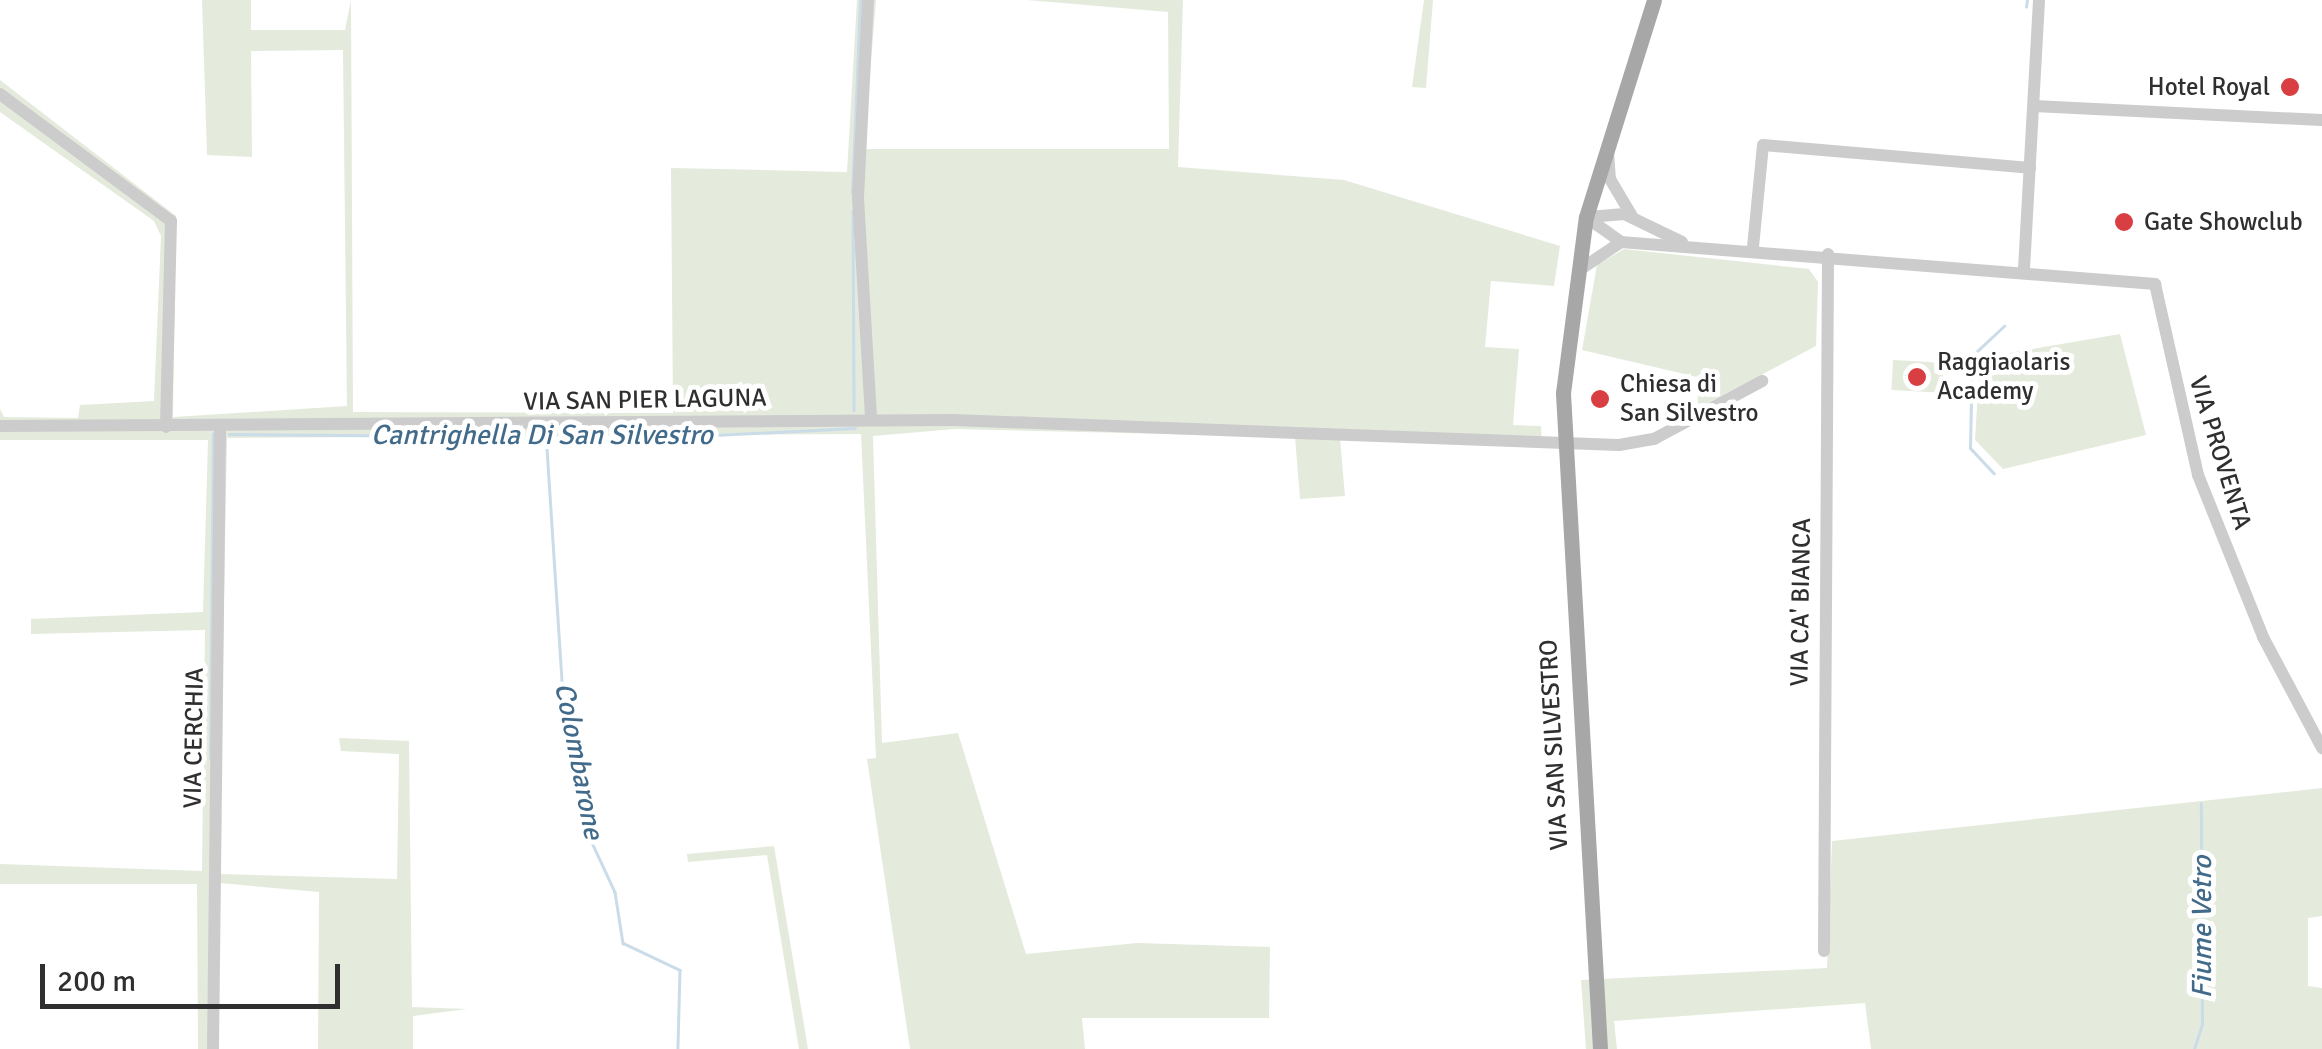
<!DOCTYPE html>
<style>
body{margin:0}
#map{position:relative;width:2322px;height:1049px;overflow:hidden;background:#fff;font-family:Signika,sans-serif}
div>[style]{position:absolute}
[style*='--x']{left:calc(var(--x)*1px);top:calc(var(--y)*1px);width:calc(var(--w)*1px);rotate:calc(var(--a)*1deg)}
.green>*{inset:0;background:#e4ebdd;transform-origin:0 0}
.stream>*{height:2.5px;margin:-1.25px;padding:0 1.25px;transform-origin:1.25px;border-radius:1.25px;background:#cbdce9}
.minor>*{height:12px;margin:-6px;padding:0 6px;transform-origin:6px;border-radius:6px;background:#ccc}
.major>*{height:15px;margin:-7.5px;padding:0 7.5px;transform-origin:7.5px;border-radius:7.5px;background:#a7a7a7}
.dots>*{width:28px;height:28px;translate:-50% -50%;box-sizing:border-box;border:5px solid #fff;border-radius:50%}
span{translate:-50% -50%;white-space:nowrap;text-align:center;line-height:1.15;-webkit-text-stroke:10px #fff;paint-order:stroke}
.poi-label{font-size:25px;color:#2f2f2f}
.right{translate:-100% -50%;text-align:right}
.left{translate:0 -50%;text-align:left}
.street-label{font-size:25px;color:#2f2f2f}
.water-label{font-size:28px;color:#426b8b;font-style:italic}
.scale{position:absolute;left:40px;top:964px;width:300px;height:45px;box-sizing:border-box;border:5px solid #2f2f2f;border-top:0;padding-left:12px;font-size:30px;line-height:35px;white-space:nowrap;color:#2f2f2f;-webkit-text-stroke:8px #fff;paint-order:stroke}
</style>
<div id="map">
<div class="green">
<div style="clip-path:polygon(202px 0,251px 0,251px 30px,345px 30px,351px 0,353px 412px,673px 413px,671px 168px,847px 172px,857px 0,876px 0,864px 149px,1169px 149px,1168px 12px,1027px 0,1183px 0,1178px 167px,1344px 180px,1560px 246px,1554px 286px,1491px 281px,1485px 347px,1519px 349px,1513px 425px,1541px 426px,1542px 443px,1340px 438px,1345px 496px,1300px 499px,1295px 437px,955px 429px,873px 436px,882px 743px,958px 733px,1026px 954px,1137px 943px,1270px 947px,1269px 1018px,1082px 1018px,1085px 1049px,910px 1049px,867px 759px,876px 758px,861px 434px,227px 438px,219px 874px,397px 879px,399px 754px,341px 751px,339px 738px,409px 741px,412px 1007px,467px 1009px,413px 1016px,413px 1049px,318px 1049px,319px 892px,219px 883px,217px 1049px,198px 1049px,197px 884px,0 884px,0 864px,202px 871px,205px 630px,31px 634px,31px 619px,203px 612px,208px 440px,0 440px,0 409px,4px 417px,78px 418px,80px 405px,154px 401px,161px 236px,154px 221px,0 112px,0 80px,176px 216px,173px 417px,347px 406px,343px 50px,251px 51px,252px 157px,207px 155px)"></div>
<div style="clip-path:polygon(1424px 0,1433px 0,1426px 88px,1412px 87px)"></div>
<div style="clip-path:polygon(1624px 249px,1809px 269px,1818px 282px,1816px 346px,1698px 408px,1697px 377px,1582px 350px,1597px 265px)"></div>
<div style="clip-path:polygon(2120px 334px,2146px 435px,2003px 469px,1975px 440px,1980px 358px)"></div>
<div style="left:1893px;top:360px;width:51px;height:30px;rotate:3deg"></div>
<div style="clip-path:polygon(2322px 788px,2322px 916px,2308px 918px,2308px 986px,2322px 988px,2322px 1049px,1871px 1049px,1865px 1003px,1614px 1021px,1617px 1049px,1586px 1049px,1581px 980px,1827px 968px,1832px 841px)"></div>
<div style="clip-path:polygon(774px 846px,808px 1049px,799px 1049px,767px 855px,688px 862px,687px 854px)"></div>
</div>
<div class="stream">
<div style="--x:2026;--y:7;--w:7;--a:-82"></div>
<div style="--x:852;--y:193;--w:193;--a:-87.6"></div>
<div style="--x:853;--y:211;--w:199;--a:89.7"></div>
<div style="--x:546;--y:433;--w:249;--a:86.3"></div>
<div style="--x:562;--y:681;--w:157;--a:80.1"></div>
<div style="--x:589;--y:836;--w:62;--a:65.1"></div>
<div style="--x:615;--y:892;--w:52;--a:81.1"></div>
<div style="--x:623;--y:943;--w:63;--a:25.3"></div>
<div style="--x:680;--y:970;--w:79;--a:91.5"></div>
<div style="--x:229;--y:434;--w:427;--a:0.5"></div>
<div style="--x:656;--y:438;--w:199;--a:-2.9"></div>
<div style="--x:1994;--y:474;--w:35;--a:-133"></div>
<div style="--x:1970;--y:448;--w:92;--a:-88.8"></div>
<div style="--x:1972;--y:356;--w:44;--a:-43.2"></div>
<div style="--x:210;--y:758;--w:324;--a:-89.5"></div>
<div style="--x:2194;--y:1049;--w:25;--a:-72"></div>
<div style="--x:2202;--y:1025;--w:221;--a:-90.3"></div>
</div>
<div class="minor">
<div style="--x:868;--y:0;--w:198;--a:92.9"></div>
<div style="--x:858;--y:198;--w:222;--a:86.6"></div>
<div style="--x:0;--y:94;--w:213;--a:36.6"></div>
<div style="--x:171;--y:221;--w:206;--a:91.4"></div>
<div style="--x:2034;--y:106;--w:288;--a:2.8"></div>
<div style="--x:1608;--y:152;--w:27;--a:86"></div>
<div style="--x:1610;--y:179;--w:43;--a:59.3"></div>
<div style="--x:1682;--y:242;--w:64;--a:-154.2"></div>
<div style="--x:1624;--y:214;--w:38;--a:175"></div>
<div style="--x:1586;--y:217;--w:43;--a:35.5"></div>
<div style="--x:1621;--y:242;--w:536;--a:4.5"></div>
<div style="--x:2155;--y:284;--w:196;--a:77.3"></div>
<div style="--x:2198;--y:475;--w:175;--a:68.1"></div>
<div style="--x:2263;--y:637;--w:126;--a:62"></div>
<div style="--x:1753;--y:247;--w:102;--a:-84.4"></div>
<div style="--x:1763;--y:145;--w:268;--a:4.9"></div>
<div style="--x:2024;--y:269;--w:269;--a:-86.8"></div>
<div style="--x:1578;--y:271;--w:52;--a:-34"></div>
<div style="--x:0;--y:426;--w:953;--a:-0.36"></div>
<div style="--x:953;--y:420;--w:666;--a:2.15"></div>
<div style="--x:1619;--y:445;--w:36;--a:-10"></div>
<div style="--x:1654;--y:439;--w:123;--a:-28.2"></div>
<div style="--x:1824;--y:951;--w:697;--a:-89.67"></div>
<div style="--x:213;--y:1049;--w:621;--a:-89.35"></div>
</div>
<div class="major">
<div style="--x:1600;--y:1049;--w:657;--a:-93.23"></div>
<div style="--x:1563;--y:393;--w:177;--a:-82.6"></div>
<div style="--x:1586;--y:217;--w:227;--a:-72.6"></div>
</div>
<div class="dots">
<div style="left:2290px;top:87px;background:#d83e42"></div>
<div style="left:2124px;top:222px;background:#d83e42"></div>
<div style="left:1917px;top:377px;background:#d83e42"></div>
<div style="left:1600px;top:399px;background:#d83e42"></div>
</div>
<div class="poi-label">
<span class="right" style="left:2270px;top:87px">Hotel Royal</span>
<span class="left" style="left:2144px;top:222px">Gate Showclub</span>
<span class="left" style="left:1937px;top:377px">Raggiaolaris<br>Academy</span>
<span class="left" style="left:1620px;top:399px">Chiesa di<br>San Silvestro</span>
</div>
<div class="street-label">
<span style="left:645px;top:400px;rotate:-1deg">VIA SAN PIER LAGUNA</span>
<span style="left:2220px;top:453px;rotate:73deg">VIA PROVENTA</span>
<span style="left:1801px;top:602px;rotate:-89deg">VIA CA' BIANCA</span>
<span style="left:194px;top:738px;rotate:-89deg">VIA CERCHIA</span>
<span style="left:1554px;top:745px;rotate:-93deg">VIA SAN SILVESTRO</span>
</div>
<div class="water-label">
<span style="left:542px;top:435px">Cantrighella Di San Silvestro</span>
<span style="left:579px;top:761px;rotate:79deg">Colombarone</span>
<span style="left:2202px;top:927px;rotate:-90deg">Fiume Vetro</span>
</div>
<div class="scale">200 m</div>
</div>
